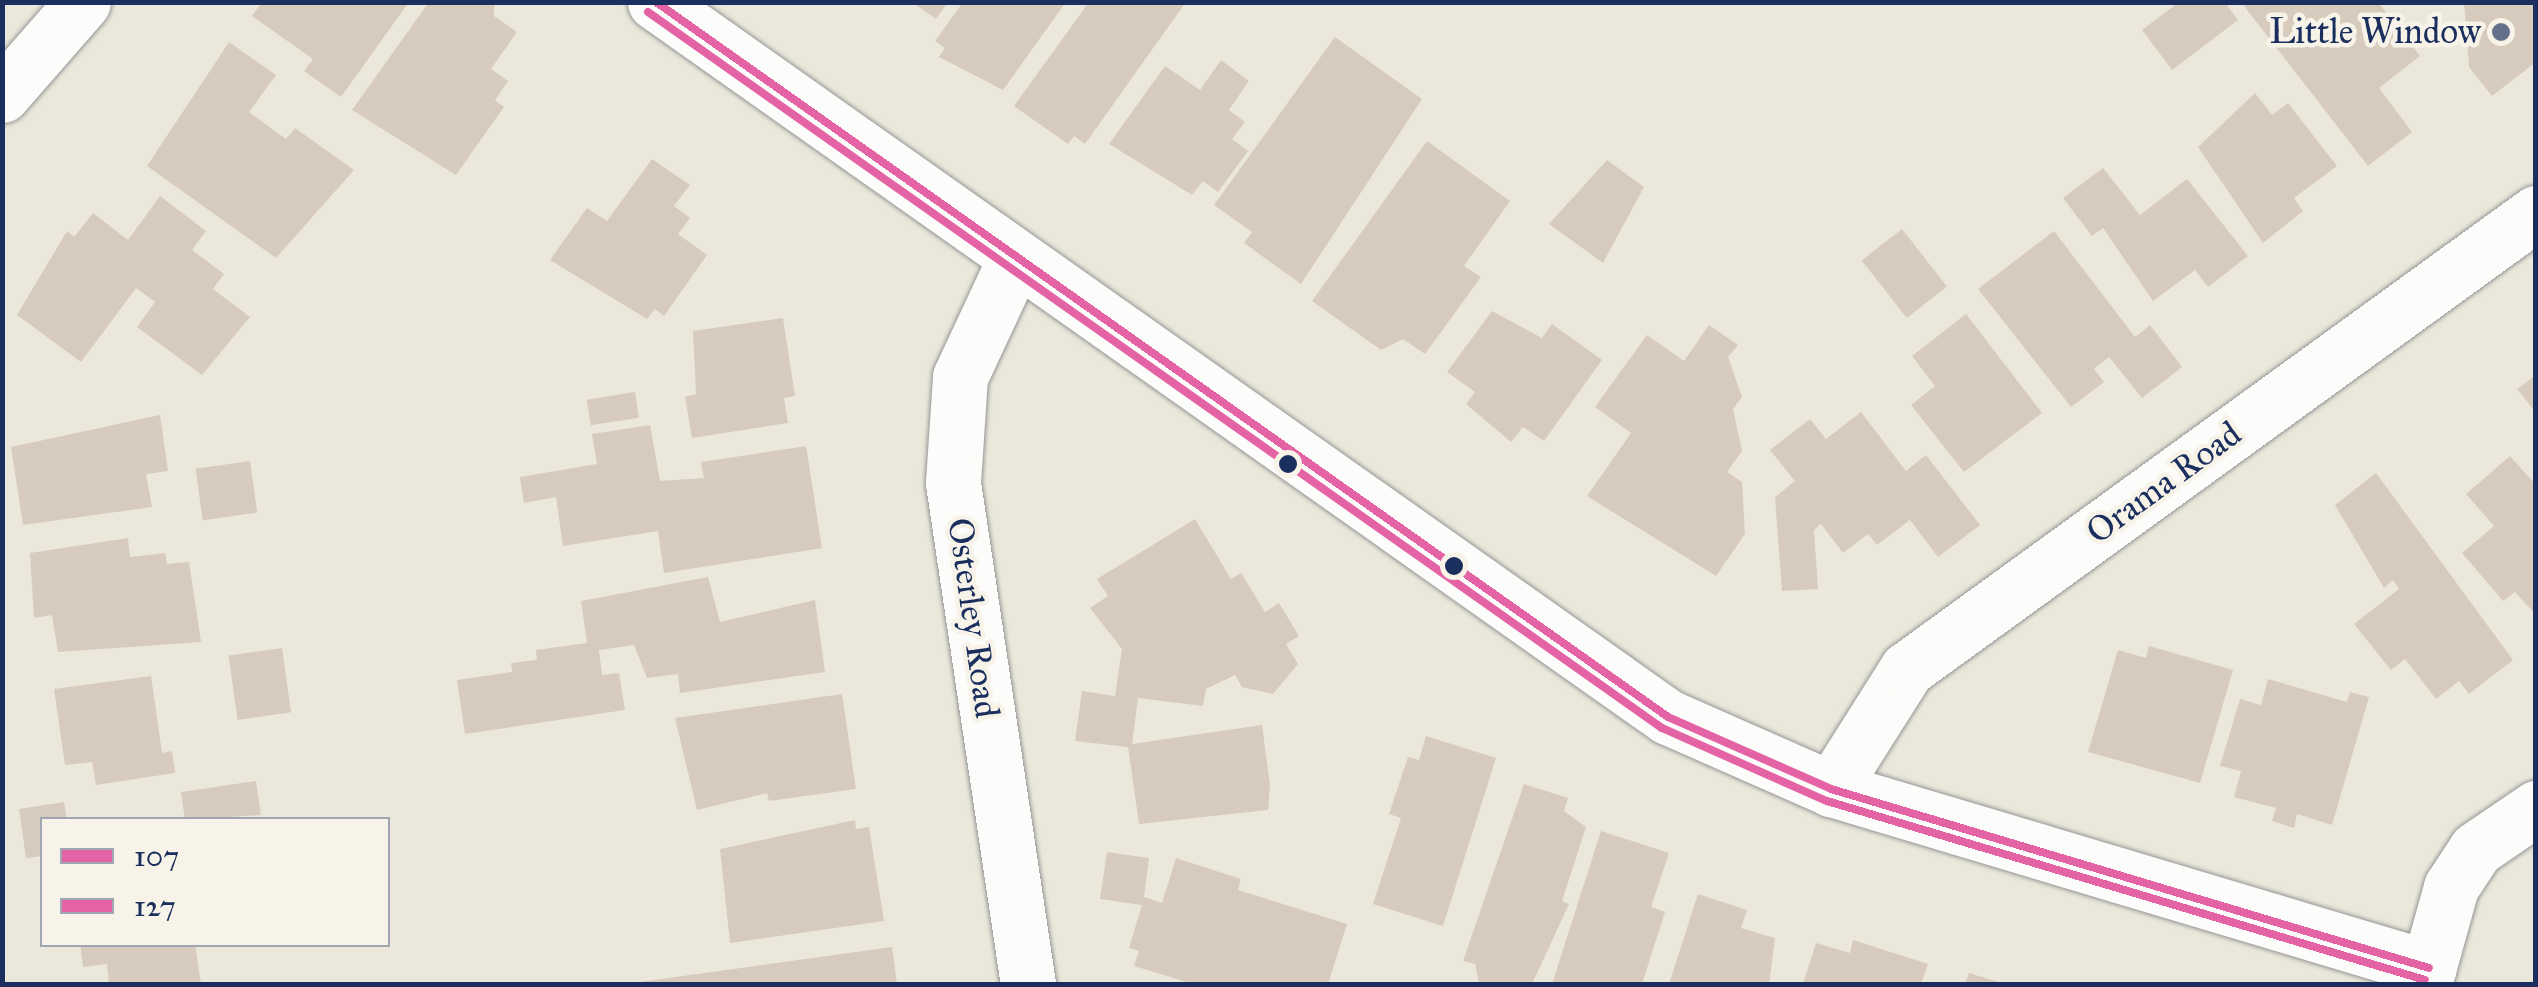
<!DOCTYPE html>
<style>
body{margin:0}
#map{position:relative;width:2538px;height:987px;overflow:hidden;background:#ebe8db;font-family:"IM FELL Great Primer",serif}
div>[style]{position:absolute}
[style*='--x']{left:calc(var(--x)*1px);top:calc(var(--y)*1px);width:calc(var(--w)*1px);rotate:calc(var(--a)*1deg)}
.building>*{inset:0;background:#d7cbbd;transform-origin:0 0}
.roads{filter:drop-shadow(0 0 2px #949697) drop-shadow(0 0 2px #949697)}
.minor>*{height:55px;margin:-27.5px;padding:0 27.5px;transform-origin:27.5px;border-radius:27.5px;background:#fcfcfa}
.bus-1>*{height:8px;margin:-4px;padding:0 4px;transform-origin:4px;border-radius:4px;background:#e463a4}
.bus-2>*{height:8px;margin:-4px;padding:0 4px;transform-origin:4px;border-radius:4px;background:#e463a4}
.dots>*{width:28px;height:28px;translate:-50% -50%;box-sizing:border-box;border:5px solid #f7f3e8;border-radius:50%}
span{translate:-50% -50%;white-space:nowrap;text-align:center;line-height:1.15;-webkit-text-stroke:9px #f7f3e8;paint-order:stroke}
.poi-label{font-size:35px;color:#1b2f5e}
.right{translate:-100% -50%;text-align:right}
.street-label{font-size:35px;color:#1b2f5e}
.frame{position:absolute;inset:0;border:5px solid #1b2f5e;pointer-events:none}
.legend{position:absolute;left:40px;top:817px;width:350px;height:130px;box-sizing:border-box;background:#f7f3e8;border:2px solid #9fa5b1;margin:0;padding:12px 18px;list-style:none;font-size:30px;color:#1b2f5e}
.legend li{display:flex;align-items:center;gap:20px;height:50px}
.legend b{width:50px;border:2px solid #9fa5b1}
</style>
<div id="map">
<div class="building">
<div style="clip-path:polygon(262px 2px,409px 2px,341px 97px,304px 71px,313px 59px,252px 16px)"></div>
<div style="clip-path:polygon(429px 2px,494px 2px,494px 16px,517px 32px,491px 69px,508px 81px,495px 100px,504px 107px,456px 175px,352px 110px)"></div>
<div style="clip-path:polygon(912px 2px,948px 2px,936px 19px)"></div>
<div style="clip-path:polygon(963px 2px,1066px 2px,1003px 90px,939px 57px,945px 48px,935px 41px)"></div>
<div style="clip-path:polygon(1089px 2px,1186px 2px,1085px 144px,1074px 136px,1068px 144px,1014px 106px)"></div>
<div style="clip-path:polygon(2179px 2px,2225px 2px,2238px 20px,2172px 70px,2142px 30px)"></div>
<div style="clip-path:polygon(2241px 2px,2378px 2px,2420px 56px,2379px 88px,2412px 132px,2368px 166px)"></div>
<div style="clip-path:polygon(2464px 2px,2536px 2px,2536px 62px,2492px 96px,2469px 67px)"></div>
<div style="clip-path:polygon(1335px 37px,1422px 99px,1301px 284px,1244px 243px,1252px 232px,1214px 205px)"></div>
<div style="clip-path:polygon(229px 42px,276px 75px,249px 112px,286px 139px,295px 128px,354px 170px,276px 258px,147px 166px)"></div>
<div style="clip-path:polygon(1221px 60px,1249px 81px,1229px 110px,1245px 122px,1232px 139px,1248px 151px,1218px 192px,1203px 181px,1192px 195px,1109px 144px,1165px 66px,1200px 90px)"></div>
<div style="clip-path:polygon(2255px 93px,2272px 115px,2288px 103px,2337px 166px,2294px 198px,2303px 211px,2263px 243px,2198px 147px)"></div>
<div style="clip-path:polygon(1427px 141px,1510px 201px,1464px 266px,1481px 277px,1425px 354px,1403px 339px,1381px 350px,1312px 301px)"></div>
<div style="clip-path:polygon(652px 159px,690px 185px,674px 206px,690px 218px,678px 234px,707px 255px,664px 316px,655px 309px,647px 319px,550px 260px,587px 208px,607px 221px)"></div>
<div style="clip-path:polygon(1607px 160px,1644px 187px,1603px 263px,1549px 224px)"></div>
<div style="clip-path:polygon(2103px 168px,2140px 215px,2187px 179px,2248px 256px,2208px 287px,2195px 270px,2153px 301px,2103px 228px,2092px 236px,2063px 198px)"></div>
<div style="clip-path:polygon(160px 196px,206px 231px,192px 250px,224px 274px,213px 289px,250px 317px,202px 375px,137px 327px,155px 302px,136px 288px,81px 362px,17px 315px,67px 231px,74px 237px,93px 213px,128px 240px)"></div>
<div style="left:1902px;top:229px;width:73px;height:51px;rotate:52deg"></div>
<div style="clip-path:polygon(2054px 231px,2135px 337px,2150px 325px,2182px 367px,2142px 398px,2109px 357px,2094px 369px,2104px 382px,2071px 407px,1978px 289px)"></div>
<div style="clip-path:polygon(1492px 311px,1542px 338px,1552px 324px,1602px 360px,1544px 441px,1523px 427px,1511px 442px,1466px 404px,1475px 392px,1447px 372px)"></div>
<div style="clip-path:polygon(1966px 314px,2042px 413px,1964px 472px,1911px 405px,1935px 386px,1912px 356px)"></div>
<div style="clip-path:polygon(783px 318px,795px 396px,784px 398px,788px 423px,692px 438px,685px 397px,696px 394px,693px 331px)"></div>
<div style="clip-path:polygon(1709px 325px,1738px 345px,1728px 357px,1742px 397px,1733px 409px,1742px 451px,1727px 472px,1742px 482px,1745px 534px,1716px 576px,1587px 496px,1631px 433px,1595px 407px,1647px 335px,1684px 361px)"></div>
<div style="clip-path:polygon(2536px 375px,2536px 413px,2517px 389px)"></div>
<div style="left:635px;top:392px;width:26px;height:49px;rotate:81deg"></div>
<div style="clip-path:polygon(1861px 412px,1906px 471px,1926px 455px,1980px 525px,1938px 557px,1910px 520px,1877px 545px,1868px 534px,1843px 553px,1821px 524px,1814px 530px,1818px 589px,1782px 591px,1775px 497px,1795px 481px,1770px 450px,1810px 419px,1826px 439px)"></div>
<div style="clip-path:polygon(160px 415px,168px 471px,146px 474px,152px 507px,23px 525px,11px 447px)"></div>
<div style="clip-path:polygon(650px 425px,660px 481px,704px 478px,701px 462px,806px 446px,822px 548px,664px 573px,658px 531px,563px 546px,556px 497px,524px 503px,520px 477px,597px 464px,592px 434px)"></div>
<div style="clip-path:polygon(2510px 456px,2536px 485px,2536px 615px,2515px 592px,2503px 601px,2462px 553px,2494px 526px,2466px 494px)"></div>
<div style="left:250px;top:461px;width:52px;height:55px;rotate:82deg"></div>
<div style="clip-path:polygon(2376px 473px,2513px 660px,2469px 694px,2459px 681px,2436px 699px,2405px 659px,2391px 670px,2354px 624px,2399px 589px,2393px 580px,2384px 588px,2335px 505px)"></div>
<div style="clip-path:polygon(1195px 519px,1231px 579px,1241px 573px,1265px 612px,1279px 603px,1299px 636px,1286px 644px,1298px 664px,1273px 694px,1242px 687px,1235px 675px,1206px 689px,1203px 706px,1138px 698px,1132px 744px,1262px 725px,1270px 785px,1268px 810px,1139px 824px,1128px 747px,1075px 741px,1082px 691px,1115px 696px,1122px 649px,1090px 608px,1108px 596px,1097px 579px)"></div>
<div style="clip-path:polygon(128px 538px,130px 557px,165px 553px,167px 564px,189px 562px,201px 642px,58px 652px,52px 615px,34px 618px,30px 553px)"></div>
<div style="clip-path:polygon(708px 577px,720px 622px,815px 600px,825px 672px,680px 693px,678px 674px,647px 678px,634px 645px,599px 650px,602px 675px,619px 673px,625px 710px,465px 734px,457px 680px,512px 672px,511px 663px,537px 660px,536px 650px,587px 643px,581px 601px)"></div>
<div style="clip-path:polygon(2149px 646px,2233px 670px,2200px 783px,2088px 752px,2118px 650px,2146px 658px)"></div>
<div style="left:282px;top:648px;width:65px;height:54px;rotate:82deg"></div>
<div style="clip-path:polygon(151px 676px,162px 753px,172px 751px,175px 773px,96px 785px,92px 762px,65px 765px,54px 689px)"></div>
<div style="clip-path:polygon(2268px 679px,2347px 702px,2350px 692px,2369px 697px,2332px 825px,2297px 814px,2294px 828px,2272px 821px,2276px 808px,2234px 797px,2241px 771px,2220px 766px,2240px 699px,2261px 705px)"></div>
<div style="clip-path:polygon(842px 694px,856px 789px,769px 801px,767px 793px,697px 810px,675px 718px)"></div>
<div style="clip-path:polygon(1426px 736px,1496px 758px,1443px 926px,1373px 904px,1401px 818px,1389px 814px,1408px 757px,1419px 760px)"></div>
<div style="clip-path:polygon(256px 781px,261px 815px,185px 820px,181px 792px)"></div>
<div style="clip-path:polygon(1524px 784px,1568px 798px,1564px 811px,1586px 827px,1562px 901px,1569px 904px,1533px 982px,1479px 984px,1475px 964px,1463px 961px)"></div>
<div style="clip-path:polygon(64px 802px,67px 820px,42px 820px,42px 856px,26px 858px,19px 809px)"></div>
<div style="clip-path:polygon(855px 820px,856px 829px,869px 827px,884px 921px,730px 943px,720px 849px)"></div>
<div style="clip-path:polygon(1601px 831px,1669px 853px,1651px 907px,1665px 912px,1642px 984px,1552px 984px)"></div>
<div style="clip-path:polygon(1107px 852px,1149px 858px,1144px 897px,1162px 903px,1176px 858px,1241px 879px,1238px 890px,1347px 924px,1328px 984px,1193px 984px,1134px 966px,1139px 951px,1129px 948px,1142px 905px,1100px 899px)"></div>
<div style="clip-path:polygon(1698px 894px,1747px 910px,1741px 928px,1775px 938px,1769px 984px,1669px 984px)"></div>
<div style="clip-path:polygon(1853px 940px,1928px 964px,1921px 984px,1803px 984px,1816px 943px,1850px 953px)"></div>
<div style="clip-path:polygon(80px 944px,195px 944px,201px 984px,109px 984px,107px 964px,83px 967px)"></div>
<div style="clip-path:polygon(892px 947px,897px 984px,640px 984px,640px 982px)"></div>
<div style="clip-path:polygon(1969px 973px,2005px 984px,1965px 984px)"></div>
</div>
<div class="roads">
<div class="minor">
<div style="--x:655;--y:2;--w:1240;--a:35.22"></div>
<div style="--x:1668;--y:717;--w:178;--a:23.8"></div>
<div style="--x:1831;--y:789;--w:624;--a:16.66"></div>
<div style="--x:2;--y:95;--w:123;--a:-48.9"></div>
<div style="--x:1014;--y:261;--w:128;--a:115"></div>
<div style="--x:960;--y:377;--w:106;--a:93.8"></div>
<div style="--x:953;--y:483;--w:507;--a:81.49"></div>
<div style="--x:1831;--y:789;--w:142;--a:-57.7"></div>
<div style="--x:1907;--y:669;--w:777;--a:-35.94"></div>
<div style="--x:2424;--y:984;--w:101;--a:-74.4"></div>
<div style="--x:2451;--y:887;--w:45;--a:-56.7"></div>
<div style="--x:2476;--y:849;--w:73;--a:-34.3"></div>
</div>
</div>
<div class="bus-1">
<div style="--x:656;--y:2;--w:1239;--a:35.24"></div>
<div style="--x:1668;--y:717;--w:178;--a:23.8"></div>
<div style="--x:1831;--y:789;--w:624;--a:16.66"></div>
</div>
<div class="bus-2">
<div style="--x:648;--y:12;--w:1241;--a:35.23"></div>
<div style="--x:1662;--y:728;--w:180;--a:23.9"></div>
<div style="--x:1827;--y:801;--w:624;--a:16.66"></div>
</div>
<div class="dots">
<div style="left:2501px;top:32px;background:#64708a"></div>
<div style="left:1288px;top:464px;background:#1b2f5e"></div>
<div style="left:1454px;top:566px;background:#1b2f5e"></div>
</div>
<div class="poi-label">
<span class="right" style="left:2481px;top:32px">Little Window</span>
</div>
<div class="street-label">
<span style="left:2164px;top:483px;rotate:-36deg">Orama Road</span>
<span style="left:973px;top:618px;rotate:82deg">Osterley Road</span>
</div>
<div class="frame"></div>
<ul class="legend">
<li><b style="height:12px;background:#e463a4"></b>107</li>
<li><b style="height:12px;background:#e463a4"></b>127</li>
</ul>
</div>
